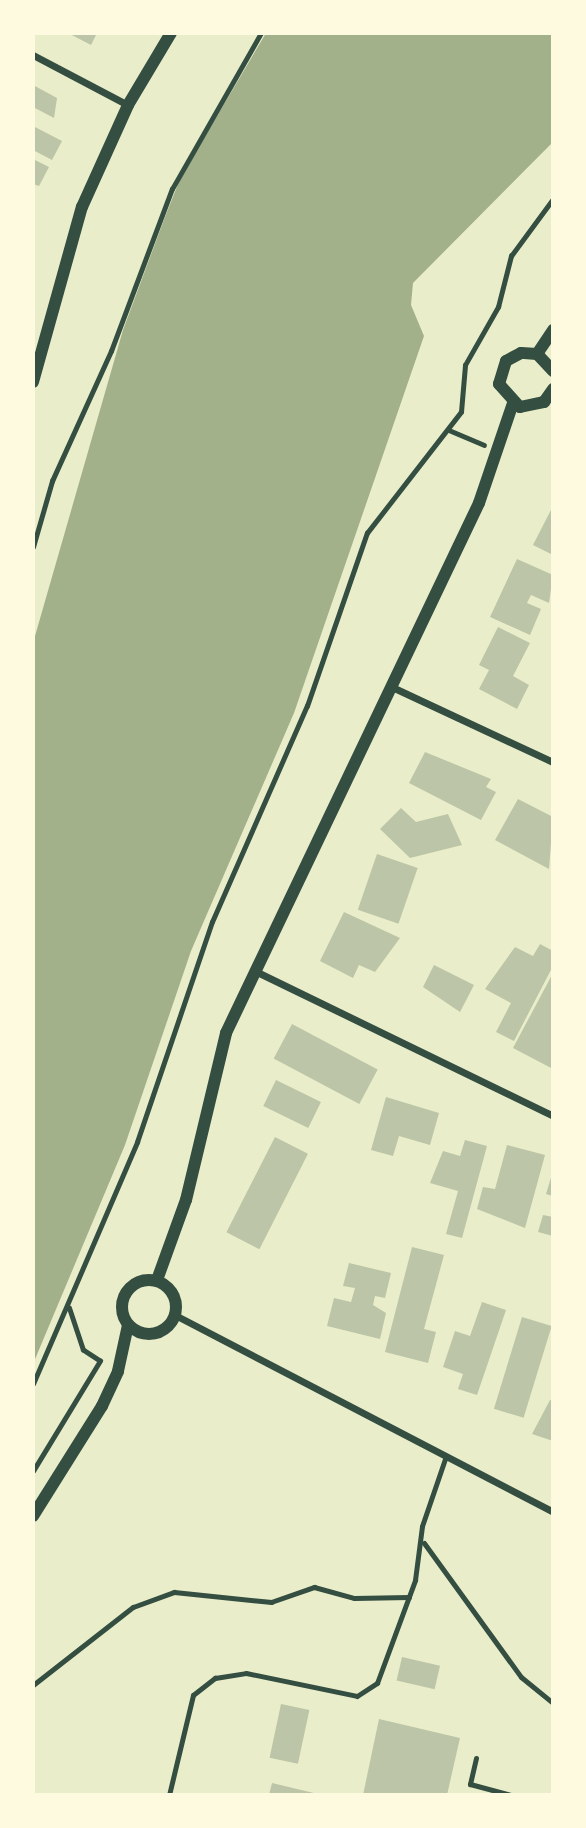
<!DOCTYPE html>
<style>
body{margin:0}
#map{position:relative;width:586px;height:1828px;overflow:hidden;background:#e9edc9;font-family:Poppins,sans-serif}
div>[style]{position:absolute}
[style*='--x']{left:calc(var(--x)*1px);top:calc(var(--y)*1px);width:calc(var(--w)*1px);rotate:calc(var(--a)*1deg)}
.water>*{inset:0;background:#a3b18a}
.building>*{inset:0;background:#bcc5a7;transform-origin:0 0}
.path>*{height:4.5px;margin:-2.25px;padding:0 2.25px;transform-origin:2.25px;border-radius:2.25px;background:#344e41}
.service>*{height:5px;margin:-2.5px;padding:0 2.5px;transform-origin:2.5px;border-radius:2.5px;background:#344e41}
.minor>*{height:7px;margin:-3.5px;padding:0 3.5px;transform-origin:3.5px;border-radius:3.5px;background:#344e41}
.tertiary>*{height:12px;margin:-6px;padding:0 6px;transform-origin:6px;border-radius:6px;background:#344e41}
.tertiary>.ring{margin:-6px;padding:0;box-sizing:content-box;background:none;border:12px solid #344e41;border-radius:50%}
span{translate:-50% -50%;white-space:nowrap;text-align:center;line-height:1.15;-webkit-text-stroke:7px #fefae0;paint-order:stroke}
.frame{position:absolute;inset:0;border:35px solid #fefae0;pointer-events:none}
</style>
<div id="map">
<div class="water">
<div style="clip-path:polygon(266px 33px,553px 33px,553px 142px,413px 283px,411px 305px,424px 336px,294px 713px,191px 951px,125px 1145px,33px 1364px,33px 643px,123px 330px,165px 217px,180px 179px)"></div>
</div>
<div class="building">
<div style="clip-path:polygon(68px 33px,97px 33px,91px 45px)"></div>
<div style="clip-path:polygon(33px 85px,57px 98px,54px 118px,33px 107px)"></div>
<div style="clip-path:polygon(33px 126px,62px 141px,52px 160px,33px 150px)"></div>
<div style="clip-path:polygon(33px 159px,49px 167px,39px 186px,33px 184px)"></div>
<div style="clip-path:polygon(553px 506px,553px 555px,533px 545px)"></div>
<div style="clip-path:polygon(517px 559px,553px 575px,549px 603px,531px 595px,527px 603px,541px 609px,530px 635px,490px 617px)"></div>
<div style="clip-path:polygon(498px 627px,530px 643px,513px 676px,529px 685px,517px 709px,479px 689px,489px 670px,479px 665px)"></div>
<div style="clip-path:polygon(425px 752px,491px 779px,486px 787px,496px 792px,481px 820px,409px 783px)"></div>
<div style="clip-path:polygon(518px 799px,553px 817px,549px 869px,495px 840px)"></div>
<div style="clip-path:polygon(401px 808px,416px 822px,448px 814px,462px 845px,410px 858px,380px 829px)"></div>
<div style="left:377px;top:854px;width:43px;height:59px;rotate:19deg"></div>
<div style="clip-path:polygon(344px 912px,400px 938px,375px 972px,359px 965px,353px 978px,320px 961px)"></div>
<div style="clip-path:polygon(540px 944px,553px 951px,553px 966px,514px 1041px,496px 1032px,511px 1003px,485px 989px,515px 947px,533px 956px)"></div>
<div style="clip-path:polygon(434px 965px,474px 985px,460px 1012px,423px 987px)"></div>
<div style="clip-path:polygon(553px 973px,553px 1069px,513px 1048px)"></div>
<div style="left:292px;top:1024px;width:97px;height:39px;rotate:28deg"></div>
<div style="left:276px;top:1080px;width:50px;height:29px;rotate:26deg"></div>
<div style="clip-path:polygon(386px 1097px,439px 1113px,430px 1145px,399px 1136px,393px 1156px,371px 1150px)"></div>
<div style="left:275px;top:1137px;width:37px;height:107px;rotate:27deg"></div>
<div style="clip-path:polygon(465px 1140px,487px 1146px,462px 1238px,446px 1234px,458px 1191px,430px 1183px,443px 1151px,460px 1156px)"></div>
<div style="clip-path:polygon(507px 1145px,545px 1155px,525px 1228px,477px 1209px,483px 1187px,495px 1189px)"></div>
<div style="clip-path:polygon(553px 1171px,553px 1196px,546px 1194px)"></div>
<div style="clip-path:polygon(543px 1215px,553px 1217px,553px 1236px,538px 1232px)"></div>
<div style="clip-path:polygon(412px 1247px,444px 1255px,424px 1329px,436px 1332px,428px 1363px,385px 1352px)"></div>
<div style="clip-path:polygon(349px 1263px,391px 1273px,385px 1298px,375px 1296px,373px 1305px,386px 1313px,380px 1339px,327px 1326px,334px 1298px,351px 1302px,355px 1288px,343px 1286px)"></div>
<div style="clip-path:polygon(482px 1302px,506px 1310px,477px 1395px,458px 1389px,463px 1374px,443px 1367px,455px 1331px,470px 1336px)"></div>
<div style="left:522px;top:1317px;width:31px;height:96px;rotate:17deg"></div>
<div style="clip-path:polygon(550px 1400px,553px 1401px,553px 1441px,532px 1434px)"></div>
<div style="left:402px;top:1657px;width:39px;height:24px;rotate:13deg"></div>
<div style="left:281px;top:1704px;width:29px;height:55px;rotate:12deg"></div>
<div style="clip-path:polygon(379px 1719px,460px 1738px,447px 1795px,363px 1795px)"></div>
<div style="clip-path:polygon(272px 1783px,318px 1794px,318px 1795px,269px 1795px)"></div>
</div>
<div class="path">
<div style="--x:449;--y:430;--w:38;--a:23"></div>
<div style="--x:33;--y:547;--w:69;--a:-73.9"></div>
<div style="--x:52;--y:481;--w:143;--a:-65.6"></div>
<div style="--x:111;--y:351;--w:173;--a:-69.4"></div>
<div style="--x:172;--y:189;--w:180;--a:-60.3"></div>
<div style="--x:33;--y:1384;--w:263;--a:-66.7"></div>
<div style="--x:137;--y:1142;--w:232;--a:-71.2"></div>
<div style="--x:212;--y:922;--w:236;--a:-66.3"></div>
<div style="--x:307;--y:706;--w:183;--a:-70.9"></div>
<div style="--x:367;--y:533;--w:153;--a:-52.2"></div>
<div style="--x:461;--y:412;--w:47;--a:-85.1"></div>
<div style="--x:465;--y:365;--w:67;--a:-60.4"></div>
<div style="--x:498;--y:307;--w:53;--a:-75.7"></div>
<div style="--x:511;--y:256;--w:71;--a:-53.6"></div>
<div style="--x:33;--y:1471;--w:129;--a:-58.7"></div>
<div style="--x:100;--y:1361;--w:20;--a:-147"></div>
<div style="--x:83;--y:1350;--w:44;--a:-108.4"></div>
</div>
<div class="service">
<div style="--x:424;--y:1543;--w:165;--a:54.1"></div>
<div style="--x:521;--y:1677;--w:41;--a:39.1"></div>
<div style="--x:33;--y:1685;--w:127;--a:-38"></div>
<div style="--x:133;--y:1607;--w:44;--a:-20.1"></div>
<div style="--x:174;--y:1592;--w:98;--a:5.9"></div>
<div style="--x:271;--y:1602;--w:46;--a:-19.2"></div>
<div style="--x:314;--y:1587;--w:41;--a:15.4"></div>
<div style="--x:354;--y:1598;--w:55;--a:-1"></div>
<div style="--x:476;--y:1758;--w:27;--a:103"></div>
<div style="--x:470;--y:1784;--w:42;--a:15"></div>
<div style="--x:169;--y:1795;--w:103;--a:-76.5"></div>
<div style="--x:193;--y:1695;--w:28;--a:-38"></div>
<div style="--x:215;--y:1678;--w:31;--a:-9"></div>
<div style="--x:246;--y:1673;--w:113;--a:11.7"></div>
<div style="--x:357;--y:1696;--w:24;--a:-33"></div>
<div style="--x:377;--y:1683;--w:110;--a:-69.7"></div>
<div style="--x:415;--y:1580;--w:54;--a:-82.6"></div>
<div style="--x:422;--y:1526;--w:74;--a:-71.1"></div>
</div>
<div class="minor">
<div style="--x:33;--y:55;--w:107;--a:27.8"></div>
<div style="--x:392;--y:687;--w:178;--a:25"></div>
<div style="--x:255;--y:971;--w:331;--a:25.9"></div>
<div style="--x:175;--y:1315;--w:426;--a:27.5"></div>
</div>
<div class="tertiary">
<div style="--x:537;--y:354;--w:29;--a:-56"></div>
<div style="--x:553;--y:371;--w:23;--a:-133"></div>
<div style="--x:537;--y:354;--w:16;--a:-176"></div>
<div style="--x:521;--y:353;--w:17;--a:152"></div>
<div style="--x:506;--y:361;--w:24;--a:107"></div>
<div style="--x:499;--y:384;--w:31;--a:48"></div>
<div style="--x:520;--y:407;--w:25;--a:-12"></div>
<div style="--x:544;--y:402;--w:16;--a:-55"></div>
<div style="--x:33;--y:382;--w:182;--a:-74.4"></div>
<div style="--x:82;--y:207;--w:112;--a:-65.7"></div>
<div style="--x:128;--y:105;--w:84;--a:-59.2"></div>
<div class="ring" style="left:122px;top:1280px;width:42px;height:42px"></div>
<div style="--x:157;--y:1280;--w:85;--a:-70.1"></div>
<div style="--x:186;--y:1200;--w:172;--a:-76.5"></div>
<div style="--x:226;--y:1033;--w:587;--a:-64.48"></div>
<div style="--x:479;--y:503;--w:106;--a:-71.2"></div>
<div style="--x:33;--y:1516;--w:130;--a:-57.9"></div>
<div style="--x:102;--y:1406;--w:38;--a:-65"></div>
<div style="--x:118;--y:1371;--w:47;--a:-77.7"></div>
</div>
<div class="frame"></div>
</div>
